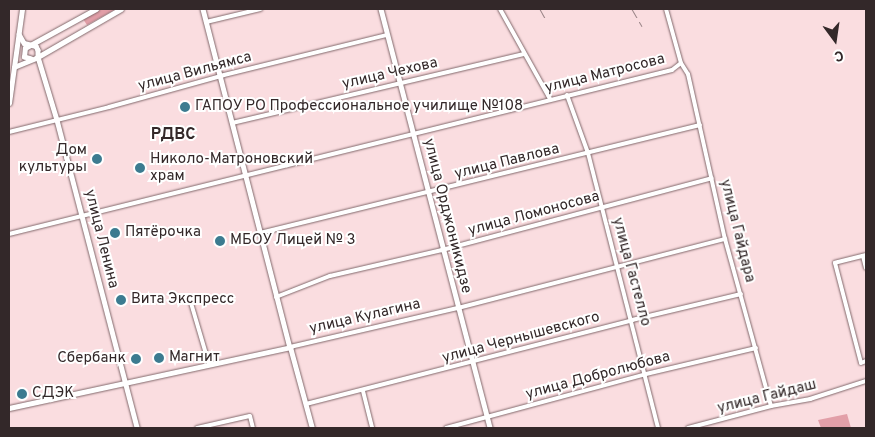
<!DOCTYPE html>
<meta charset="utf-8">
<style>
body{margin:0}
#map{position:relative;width:875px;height:437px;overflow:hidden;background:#fadde0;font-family:Overpass,sans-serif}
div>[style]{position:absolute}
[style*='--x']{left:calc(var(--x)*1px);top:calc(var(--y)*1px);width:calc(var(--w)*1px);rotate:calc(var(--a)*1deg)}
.green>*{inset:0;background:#e29fa8}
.roads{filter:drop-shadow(0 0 1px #82696c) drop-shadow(0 0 1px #82696c)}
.minor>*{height:4px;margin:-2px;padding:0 2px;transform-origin:2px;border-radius:2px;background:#fff}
.tertiary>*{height:4.5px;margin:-2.25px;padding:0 2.25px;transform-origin:2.25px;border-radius:2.25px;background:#fff}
.secondary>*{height:5px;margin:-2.5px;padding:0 2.5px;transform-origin:2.5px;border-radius:2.5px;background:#fff}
.rail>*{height:1px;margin-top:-0.5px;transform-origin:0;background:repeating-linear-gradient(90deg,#998486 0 10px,transparent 0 15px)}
.dots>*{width:14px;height:14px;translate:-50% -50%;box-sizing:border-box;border:2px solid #fff;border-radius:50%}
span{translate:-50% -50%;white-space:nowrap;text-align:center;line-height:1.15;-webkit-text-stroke:4px #fff;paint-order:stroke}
.street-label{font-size:15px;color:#332829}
.poi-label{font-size:15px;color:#332829}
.left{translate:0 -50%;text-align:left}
.right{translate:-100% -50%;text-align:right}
.neighbourhood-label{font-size:16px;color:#332829;font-weight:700}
.frame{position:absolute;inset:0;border:10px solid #332829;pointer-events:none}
.north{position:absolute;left:810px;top:15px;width:50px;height:50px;-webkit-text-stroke:4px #fff;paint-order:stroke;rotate:166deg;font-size:14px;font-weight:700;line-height:20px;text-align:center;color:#332829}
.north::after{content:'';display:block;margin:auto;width:18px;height:22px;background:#332829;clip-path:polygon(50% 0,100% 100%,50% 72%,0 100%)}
</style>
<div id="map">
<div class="green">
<div style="clip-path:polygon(102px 9px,116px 9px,87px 25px,83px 19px)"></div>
<div style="clip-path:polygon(847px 414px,851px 428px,821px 428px,818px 420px)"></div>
</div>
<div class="roads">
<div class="minor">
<div style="--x:500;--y:9;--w:103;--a:60.9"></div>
<div style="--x:666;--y:9;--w:56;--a:74.5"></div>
<div style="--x:681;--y:63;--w:13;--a:58"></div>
<div style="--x:688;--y:74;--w:169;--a:77.4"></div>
<div style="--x:725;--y:239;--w:173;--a:74.6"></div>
<div style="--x:206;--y:22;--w:56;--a:-13.5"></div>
<div style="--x:567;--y:95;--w:62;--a:70.1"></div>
<div style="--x:588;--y:153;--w:284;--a:75.7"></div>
<div style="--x:232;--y:123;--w:300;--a:-13.3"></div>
<div style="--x:9;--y:132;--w:103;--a:-14"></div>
<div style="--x:109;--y:107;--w:119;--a:-15.5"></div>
<div style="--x:224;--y:75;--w:168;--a:-13.8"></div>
<div style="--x:260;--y:233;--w:453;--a:-13.8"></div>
<div style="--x:9;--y:234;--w:683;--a:-13.89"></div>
<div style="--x:672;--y:70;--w:11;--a:-38"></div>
<div style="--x:866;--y:255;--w:32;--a:166"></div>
<div style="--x:835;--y:263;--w:103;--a:75.4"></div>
<div style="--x:861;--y:363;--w:5;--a:-22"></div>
<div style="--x:863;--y:256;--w:12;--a:76"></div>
<div style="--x:276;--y:297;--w:58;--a:-21.3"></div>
<div style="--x:330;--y:276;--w:115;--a:-13.1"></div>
<div style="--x:442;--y:250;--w:279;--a:-14.9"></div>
<div style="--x:191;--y:303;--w:64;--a:73.6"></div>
<div style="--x:290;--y:347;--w:172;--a:-13.1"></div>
<div style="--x:458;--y:308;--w:276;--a:-14.5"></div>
<div style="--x:363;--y:391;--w:38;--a:76"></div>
<div style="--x:306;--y:404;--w:337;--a:-14.4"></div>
<div style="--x:632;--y:320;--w:112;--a:-13.4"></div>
<div style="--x:197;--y:428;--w:54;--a:-12.8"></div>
<div style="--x:250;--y:416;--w:12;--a:76"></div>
<div style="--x:446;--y:428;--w:207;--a:-15.1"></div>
<div style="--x:646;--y:374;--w:113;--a:-13.3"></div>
<div style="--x:688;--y:428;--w:86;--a:-14.8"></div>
<div style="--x:771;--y:406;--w:40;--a:-10"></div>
<div style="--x:810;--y:399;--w:59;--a:-17.8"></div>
</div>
<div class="tertiary">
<div style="--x:203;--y:9;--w:349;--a:75.6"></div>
<div style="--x:381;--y:9;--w:433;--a:75.4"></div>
<div style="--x:19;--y:34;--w:10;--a:61"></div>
<div style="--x:24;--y:43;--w:12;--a:14"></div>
<div style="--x:36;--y:46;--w:4;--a:63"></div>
<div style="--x:38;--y:50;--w:7;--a:90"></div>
<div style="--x:38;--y:57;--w:66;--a:73.2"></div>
<div style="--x:57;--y:120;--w:318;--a:75.4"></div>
<div style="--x:31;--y:59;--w:7;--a:-164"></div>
<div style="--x:24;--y:57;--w:9;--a:-84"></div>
<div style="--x:25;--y:48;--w:81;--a:-28.8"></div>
<div style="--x:14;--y:67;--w:24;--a:-22"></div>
<div style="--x:36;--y:58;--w:98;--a:-30"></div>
</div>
<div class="secondary">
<div style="--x:9;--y:103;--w:95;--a:-82.1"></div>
<div style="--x:9;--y:408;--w:288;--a:-12.2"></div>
<div style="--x:290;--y:347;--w:84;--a:74.8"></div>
</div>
</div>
<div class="rail">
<div style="--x:540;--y:9;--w:10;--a:61"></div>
<div style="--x:632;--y:9;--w:20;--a:60"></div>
</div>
<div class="dots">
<div style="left:185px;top:107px;background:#3c7b90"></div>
<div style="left:97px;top:159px;background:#3c7b90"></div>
<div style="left:140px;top:168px;background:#3c7b90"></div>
<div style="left:115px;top:233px;background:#3c7b90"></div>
<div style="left:220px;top:241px;background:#3c7b90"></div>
<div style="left:121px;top:300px;background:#3c7b90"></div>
<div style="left:159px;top:358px;background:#3c7b90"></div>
<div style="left:136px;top:359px;background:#3c7b90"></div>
<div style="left:22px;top:394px;background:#3c7b90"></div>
</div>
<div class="street-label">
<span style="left:195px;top:72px;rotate:-15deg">улица Вильямса</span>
<span style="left:390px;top:74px;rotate:-13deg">улица Чехова</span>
<span style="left:605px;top:74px;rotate:-14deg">улица Матросова</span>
<span style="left:507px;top:162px;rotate:-14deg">улица Павлова</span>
<span style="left:534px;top:214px;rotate:-15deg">улица Ломоносова</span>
<span style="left:447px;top:216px;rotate:76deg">улица Орджоникидзе</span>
<span style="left:737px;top:231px;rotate:76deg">улица Гайдара</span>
<span style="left:101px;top:239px;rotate:76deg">улица Ленина</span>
<span style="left:631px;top:272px;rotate:75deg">улица Гастелло</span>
<span style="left:365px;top:317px;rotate:-13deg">улица Кулагина</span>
<span style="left:521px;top:338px;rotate:-15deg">улица Чернышевского</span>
<span style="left:598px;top:376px;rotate:-15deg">улица Добролюбова</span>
<span style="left:767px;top:397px;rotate:-14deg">улица Гайдаш</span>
</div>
<div class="poi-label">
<span class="left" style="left:195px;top:107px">ГАПОУ РО Профессиональное училище №108</span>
<span class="right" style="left:87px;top:159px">Дом<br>культуры</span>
<span class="left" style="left:150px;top:168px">Николо-Матроновский<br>храм</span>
<span class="left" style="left:125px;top:233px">Пятёрочка</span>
<span class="left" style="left:230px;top:241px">МБОУ Лицей № 3</span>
<span class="left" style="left:131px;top:300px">Вита Экспресс</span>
<span class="left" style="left:169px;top:358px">Магнит</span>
<span class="right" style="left:126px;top:359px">Сбербанк</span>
<span class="left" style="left:32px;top:394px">СДЭК</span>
</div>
<div class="neighbourhood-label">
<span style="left:173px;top:135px">РДВС</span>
</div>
<div class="frame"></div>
<div class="north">С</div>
</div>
